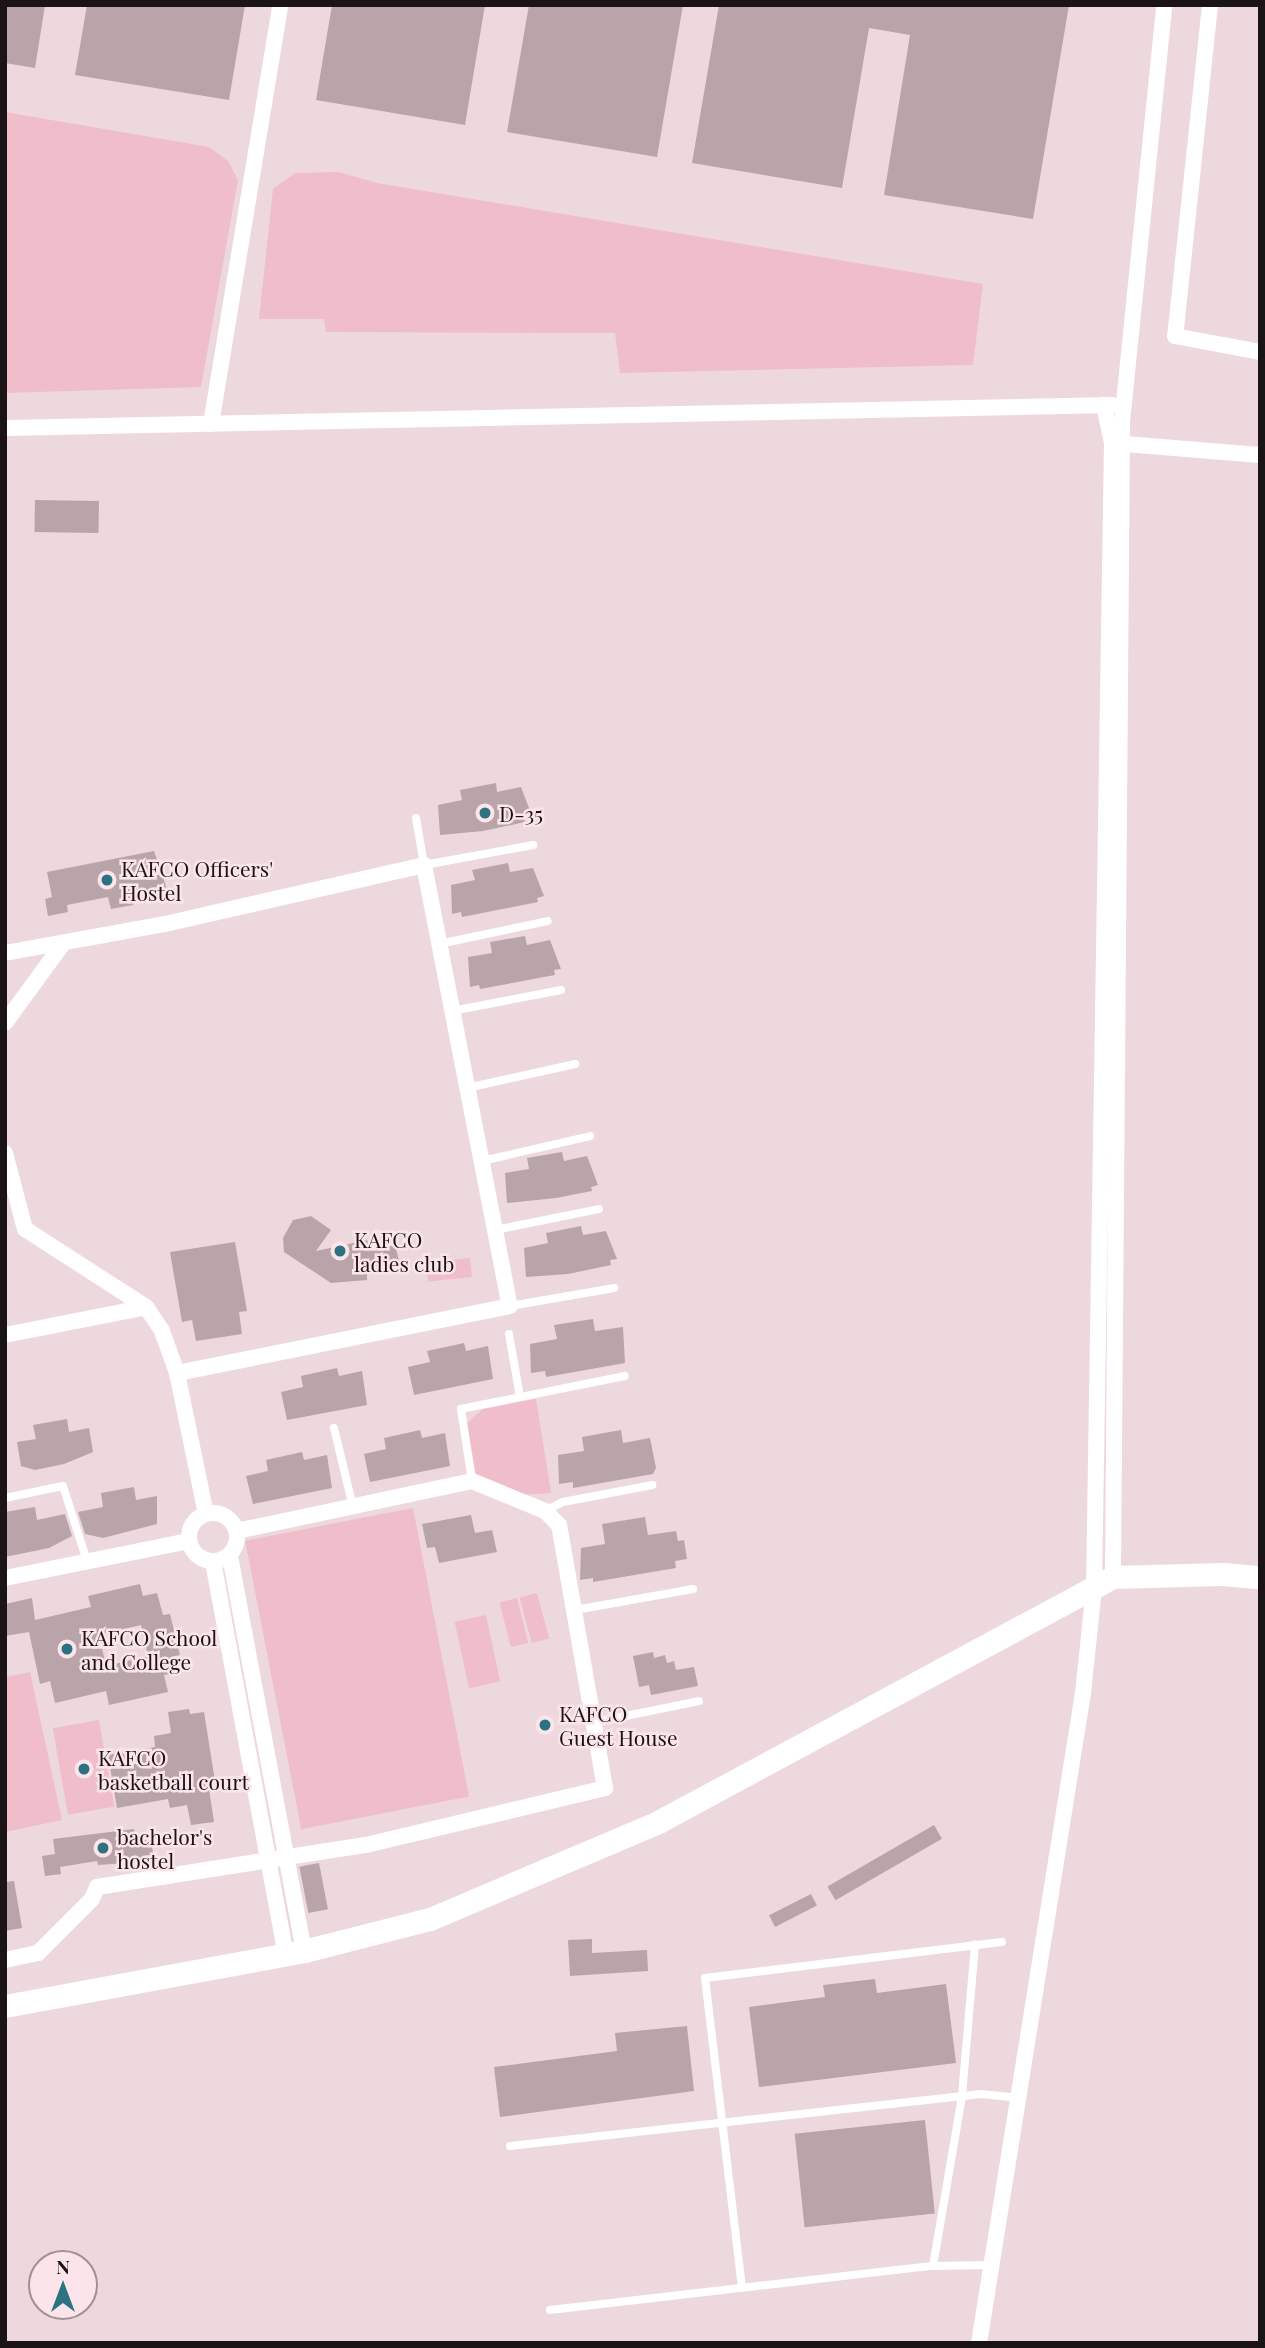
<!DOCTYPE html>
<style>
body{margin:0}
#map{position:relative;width:1265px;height:2348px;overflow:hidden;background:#edd8dd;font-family:"Playfair Display",serif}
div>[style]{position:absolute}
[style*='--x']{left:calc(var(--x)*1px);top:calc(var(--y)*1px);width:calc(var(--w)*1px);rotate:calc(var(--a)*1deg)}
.green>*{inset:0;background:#f0beca;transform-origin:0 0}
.building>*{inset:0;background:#b9a5a9;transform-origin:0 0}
.service>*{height:8px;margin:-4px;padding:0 4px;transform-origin:4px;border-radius:4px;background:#fff}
.minor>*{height:16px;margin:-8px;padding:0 8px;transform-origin:8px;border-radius:8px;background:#fff}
.minor>.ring{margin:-8px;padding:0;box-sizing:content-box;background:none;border:16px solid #fff;border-radius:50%}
.secondary>*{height:23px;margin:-11.5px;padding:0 11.5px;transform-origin:11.5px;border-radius:11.5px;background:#fff}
.dots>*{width:19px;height:19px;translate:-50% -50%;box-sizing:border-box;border:4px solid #fbe5ea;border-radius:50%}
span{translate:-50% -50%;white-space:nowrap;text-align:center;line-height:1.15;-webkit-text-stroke:5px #fbe5ea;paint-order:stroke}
.poi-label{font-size:21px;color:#1b1416}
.left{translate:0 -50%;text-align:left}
.frame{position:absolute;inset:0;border:7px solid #1b1416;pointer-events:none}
.north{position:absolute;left:28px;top:2250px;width:70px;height:70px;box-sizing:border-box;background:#fbe5ea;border:2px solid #a19195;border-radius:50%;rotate:0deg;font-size:19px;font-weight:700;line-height:28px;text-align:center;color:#1b1416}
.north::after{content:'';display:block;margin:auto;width:24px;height:32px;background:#2c7280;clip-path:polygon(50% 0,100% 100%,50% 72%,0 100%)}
</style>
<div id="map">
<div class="green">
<div style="clip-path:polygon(5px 112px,209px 147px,228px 161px,238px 180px,201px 387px,5px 393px)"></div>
<div style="clip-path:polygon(339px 172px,377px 183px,983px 284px,973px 365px,620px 373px,615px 333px,326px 332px,324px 319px,259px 319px,273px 189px,295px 173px)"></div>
<div style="left:470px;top:1258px;width:19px;height:44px;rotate:84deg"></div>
<div style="clip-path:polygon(536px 1399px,551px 1493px,519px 1495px,476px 1474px,467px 1423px,483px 1409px)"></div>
<div style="left:413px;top:1508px;width:294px;height:171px;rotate:79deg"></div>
<div style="left:537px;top:1593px;width:47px;height:18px;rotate:75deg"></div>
<div style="left:517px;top:1598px;width:46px;height:18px;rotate:76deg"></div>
<div style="left:486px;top:1615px;width:68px;height:32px;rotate:78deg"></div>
<div style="clip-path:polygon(30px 1672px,62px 1820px,5px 1832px,5px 1677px)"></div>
<div style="left:99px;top:1720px;width:88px;height:47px;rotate:80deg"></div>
</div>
<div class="building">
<div style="clip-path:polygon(5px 5px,45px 5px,35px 68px,5px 63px)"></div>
<div style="clip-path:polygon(87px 5px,245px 5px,229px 100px,75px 75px)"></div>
<div style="clip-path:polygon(332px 5px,485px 5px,465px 125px,316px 100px)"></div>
<div style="clip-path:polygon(529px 5px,683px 5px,657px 157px,507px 132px)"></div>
<div style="clip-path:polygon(719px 5px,1069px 5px,1033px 219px,884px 195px,910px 35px,869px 28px,842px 188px,692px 163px)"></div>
<div style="left:35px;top:500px;width:64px;height:32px;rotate:1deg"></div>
<div style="clip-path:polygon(496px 783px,497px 792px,521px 787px,532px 816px,524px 818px,525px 822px,483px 831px,440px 835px,438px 805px,462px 800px,460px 790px)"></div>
<div style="clip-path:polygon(154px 851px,168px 892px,132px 898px,133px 905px,111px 909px,108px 897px,67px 905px,68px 912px,48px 916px,45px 899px,52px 897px,47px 872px)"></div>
<div style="clip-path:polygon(508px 863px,510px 872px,533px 868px,544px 896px,537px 898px,538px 902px,462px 917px,461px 912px,452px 914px,451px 885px,475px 880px,472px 870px)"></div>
<div style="clip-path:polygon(525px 936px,527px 945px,550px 940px,561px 969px,554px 970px,555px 975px,480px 989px,479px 985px,470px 987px,468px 957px,492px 953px,490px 942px)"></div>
<div style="clip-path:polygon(562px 1152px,564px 1161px,587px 1156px,598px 1185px,591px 1187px,592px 1191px,556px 1198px,507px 1203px,505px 1173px,529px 1169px,527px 1158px)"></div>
<div style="clip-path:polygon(311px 1216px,331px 1230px,316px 1251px,367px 1240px,370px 1247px,388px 1242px,396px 1249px,399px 1261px,390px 1270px,367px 1274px,367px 1280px,331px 1283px,284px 1252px,283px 1238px,293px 1220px)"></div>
<div style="clip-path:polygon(581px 1226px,583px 1235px,606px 1231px,617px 1259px,610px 1260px,611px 1265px,568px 1274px,526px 1277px,524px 1248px,548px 1243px,546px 1233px)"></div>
<div style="clip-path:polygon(235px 1242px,247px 1311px,239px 1312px,242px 1334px,196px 1341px,192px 1320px,182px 1322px,170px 1252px)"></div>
<div style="clip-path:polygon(593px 1319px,595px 1331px,623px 1327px,625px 1363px,546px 1377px,545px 1371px,531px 1373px,530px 1344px,557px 1339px,554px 1325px)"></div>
<div style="clip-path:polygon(464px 1343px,466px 1351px,488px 1346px,493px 1379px,414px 1395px,408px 1367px,430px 1362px,427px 1351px)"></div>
<div style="clip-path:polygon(337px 1368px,339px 1376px,362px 1371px,367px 1405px,287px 1420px,281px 1392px,303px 1387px,301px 1376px)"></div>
<div style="clip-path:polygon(67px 1419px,69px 1432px,89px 1428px,93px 1452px,64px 1464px,35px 1470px,21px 1466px,17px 1442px,36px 1439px,33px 1425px)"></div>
<div style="clip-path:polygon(420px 1430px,422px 1438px,445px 1433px,450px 1466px,370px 1482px,364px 1454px,386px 1449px,384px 1438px)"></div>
<div style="clip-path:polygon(621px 1430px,623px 1443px,650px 1438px,656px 1468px,653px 1474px,573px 1488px,573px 1482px,559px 1484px,558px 1455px,584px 1451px,582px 1437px)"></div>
<div style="clip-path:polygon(302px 1452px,304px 1460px,327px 1455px,332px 1488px,253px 1504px,246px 1476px,268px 1471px,266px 1460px)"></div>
<div style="clip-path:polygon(134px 1487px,136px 1500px,157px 1496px,157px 1524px,103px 1538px,85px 1534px,78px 1512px,103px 1507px,101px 1493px)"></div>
<div style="clip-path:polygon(35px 1507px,37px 1520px,65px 1514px,72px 1536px,49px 1548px,5px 1557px,5px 1512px)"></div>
<div style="clip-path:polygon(471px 1515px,475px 1533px,492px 1530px,497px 1552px,439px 1563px,435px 1547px,427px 1548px,422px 1524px)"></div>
<div style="clip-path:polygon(645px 1517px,648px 1535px,676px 1531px,678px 1541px,684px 1540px,687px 1559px,675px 1561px,676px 1568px,593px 1582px,593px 1578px,580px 1580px,581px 1548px,605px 1544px,602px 1524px)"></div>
<div style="clip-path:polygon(evenodd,140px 1584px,143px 1596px,157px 1593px,163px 1615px,170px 1614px,180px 1655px,171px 1657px,175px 1673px,164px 1675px,168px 1692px,109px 1705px,106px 1691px,55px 1703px,50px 1681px,40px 1684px,29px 1632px,5px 1636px,5px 1604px,32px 1598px,35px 1620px,91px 1607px,88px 1596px,140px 1584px,141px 1625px,148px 1656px,106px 1666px,99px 1635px,141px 1625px)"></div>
<div style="clip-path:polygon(653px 1652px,654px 1658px,665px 1655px,667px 1663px,674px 1661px,676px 1670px,694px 1667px,698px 1686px,651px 1695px,649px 1685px,639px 1687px,633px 1656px)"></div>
<div style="clip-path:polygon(189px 1709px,190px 1714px,204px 1712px,215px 1781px,208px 1782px,214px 1822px,191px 1825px,187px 1805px,170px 1808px,168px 1799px,117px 1808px,108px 1755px,155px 1747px,154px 1736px,171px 1733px,168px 1712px)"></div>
<div style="left:934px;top:1825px;width:16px;height:123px;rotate:60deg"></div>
<div style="clip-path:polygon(134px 1829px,136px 1841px,151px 1839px,154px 1861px,98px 1865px,97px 1861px,60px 1867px,61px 1874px,45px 1876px,42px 1856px,55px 1854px,53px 1839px)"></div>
<div style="left:319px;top:1863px;width:47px;height:20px;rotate:79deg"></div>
<div style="clip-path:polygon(14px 1881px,22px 1928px,5px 1931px,5px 1882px)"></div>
<div style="left:811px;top:1894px;width:13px;height:47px;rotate:63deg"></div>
<div style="clip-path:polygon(592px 1939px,592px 1953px,647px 1950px,648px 1971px,570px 1976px,568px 1940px)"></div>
<div style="clip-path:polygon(875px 1979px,877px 1993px,946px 1984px,956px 2063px,759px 2087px,749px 2007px,825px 1997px,823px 1985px)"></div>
<div style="clip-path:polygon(687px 2026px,694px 2091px,500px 2117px,494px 2067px,617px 2051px,615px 2033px)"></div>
<div style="left:925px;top:2120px;width:94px;height:131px;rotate:84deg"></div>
</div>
<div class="service">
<div style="--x:416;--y:818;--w:48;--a:80.3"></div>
<div style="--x:424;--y:865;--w:111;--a:-10.4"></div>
<div style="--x:439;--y:944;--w:111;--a:-11.9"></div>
<div style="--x:452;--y:1011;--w:111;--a:-10.9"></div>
<div style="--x:467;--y:1088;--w:111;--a:-12.5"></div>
<div style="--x:482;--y:1161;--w:111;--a:-13"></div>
<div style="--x:495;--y:1230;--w:106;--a:-11.4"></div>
<div style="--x:510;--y:1306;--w:106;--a:-9.8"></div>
<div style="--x:509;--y:1334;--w:64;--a:80.1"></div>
<div style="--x:334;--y:1428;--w:81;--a:76.5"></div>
<div style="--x:472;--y:1481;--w:73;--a:-98.7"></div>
<div style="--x:461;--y:1409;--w:167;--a:-11.4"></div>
<div style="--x:5;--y:1498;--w:59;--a:-11.7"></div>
<div style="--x:63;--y:1486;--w:79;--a:72.3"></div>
<div style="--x:545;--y:1511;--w:20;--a:-27"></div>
<div style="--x:563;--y:1502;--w:91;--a:-10.8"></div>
<div style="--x:575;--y:1610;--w:120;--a:-10.1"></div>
<div style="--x:596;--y:1722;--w:105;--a:-11.5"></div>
<div style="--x:510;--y:2146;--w:474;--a:-6.3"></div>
<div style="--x:981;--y:2094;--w:37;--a:6"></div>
<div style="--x:933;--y:2266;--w:172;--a:-80.3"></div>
<div style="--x:962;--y:2096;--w:152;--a:-85.1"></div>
<div style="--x:742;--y:2288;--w:312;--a:-96.8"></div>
<div style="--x:705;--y:1978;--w:299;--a:-6.9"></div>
<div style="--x:550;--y:2310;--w:386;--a:-6.6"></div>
<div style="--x:933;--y:2266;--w:58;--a:-1"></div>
</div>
<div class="minor">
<div style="--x:1210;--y:5;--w:333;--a:96"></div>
<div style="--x:1175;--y:336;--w:86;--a:10.7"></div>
<div style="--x:211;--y:424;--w:425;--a:-80.6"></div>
<div style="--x:5;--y:428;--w:1107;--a:-1.19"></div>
<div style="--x:1125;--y:444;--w:135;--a:4.7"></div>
<div style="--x:5;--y:953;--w:163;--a:-10.3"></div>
<div style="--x:165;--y:924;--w:266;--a:-12.8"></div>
<div style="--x:424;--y:865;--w:449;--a:79"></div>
<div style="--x:510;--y:1306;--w:340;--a:168.6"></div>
<div style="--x:5;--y:1023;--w:100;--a:-53.9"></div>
<div style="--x:5;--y:1153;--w:79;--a:75.3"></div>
<div style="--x:25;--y:1229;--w:144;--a:32.8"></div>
<div style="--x:5;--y:1335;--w:144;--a:-11.2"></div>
<div style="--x:146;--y:1307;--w:29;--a:56"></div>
<div style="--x:162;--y:1331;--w:45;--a:70.3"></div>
<div style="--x:177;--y:1373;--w:144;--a:78.4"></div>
<div class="ring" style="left:189px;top:1513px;width:32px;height:32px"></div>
<div style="--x:230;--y:1556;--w:402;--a:79.4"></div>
<div style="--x:213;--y:1562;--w:399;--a:79.5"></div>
<div style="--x:1113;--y:1577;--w:1155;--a:-89.55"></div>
<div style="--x:1122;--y:422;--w:419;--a:-84.2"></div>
<div style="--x:5;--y:1578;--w:187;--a:-11.4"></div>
<div style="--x:5;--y:1960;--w:34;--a:-12"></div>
<div style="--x:38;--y:1953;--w:76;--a:-45"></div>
<div style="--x:92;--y:1899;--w:13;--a:-67"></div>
<div style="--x:97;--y:1887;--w:272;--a:-8.9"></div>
<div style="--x:366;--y:1845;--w:246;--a:-13.4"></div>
<div style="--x:605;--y:1788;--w:267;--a:-99.9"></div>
<div style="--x:559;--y:1525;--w:20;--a:-135"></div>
<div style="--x:545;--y:1511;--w:79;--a:-157.7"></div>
<div style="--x:472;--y:1481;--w:240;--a:168"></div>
<div style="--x:979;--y:2343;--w:658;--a:-80.91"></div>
<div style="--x:1083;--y:1693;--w:106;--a:-84"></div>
<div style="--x:1094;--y:1588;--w:1145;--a:-89.1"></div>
<div style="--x:1112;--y:443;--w:39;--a:-102"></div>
</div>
<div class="secondary">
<div style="--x:5;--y:2006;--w:304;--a:-10.4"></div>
<div style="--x:304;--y:1951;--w:130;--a:-14.3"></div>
<div style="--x:430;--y:1919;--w:248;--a:-23"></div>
<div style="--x:658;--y:1822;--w:517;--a:-28.3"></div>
<div style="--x:1113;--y:1577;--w:109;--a:-1.6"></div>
<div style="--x:1222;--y:1574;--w:38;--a:5"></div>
</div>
<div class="dots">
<div style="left:485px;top:813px;background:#2c7280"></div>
<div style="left:107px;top:880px;background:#2c7280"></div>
<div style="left:340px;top:1251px;background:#2c7280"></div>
<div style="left:67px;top:1649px;background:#2c7280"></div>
<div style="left:545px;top:1725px;background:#2c7280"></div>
<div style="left:84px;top:1769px;background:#2c7280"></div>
<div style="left:103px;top:1848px;background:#2c7280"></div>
</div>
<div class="poi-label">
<span class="left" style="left:499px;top:813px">D-35</span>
<span class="left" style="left:121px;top:880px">KAFCO Officers'<br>Hostel</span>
<span class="left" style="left:354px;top:1251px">KAFCO<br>ladies club</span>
<span class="left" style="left:81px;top:1649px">KAFCO School<br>and College</span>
<span class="left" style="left:559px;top:1725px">KAFCO<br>Guest House</span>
<span class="left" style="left:98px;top:1769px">KAFCO<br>basketball court</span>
<span class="left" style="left:117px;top:1848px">bachelor's<br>hostel</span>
</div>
<div class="frame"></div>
<div class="north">N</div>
</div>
